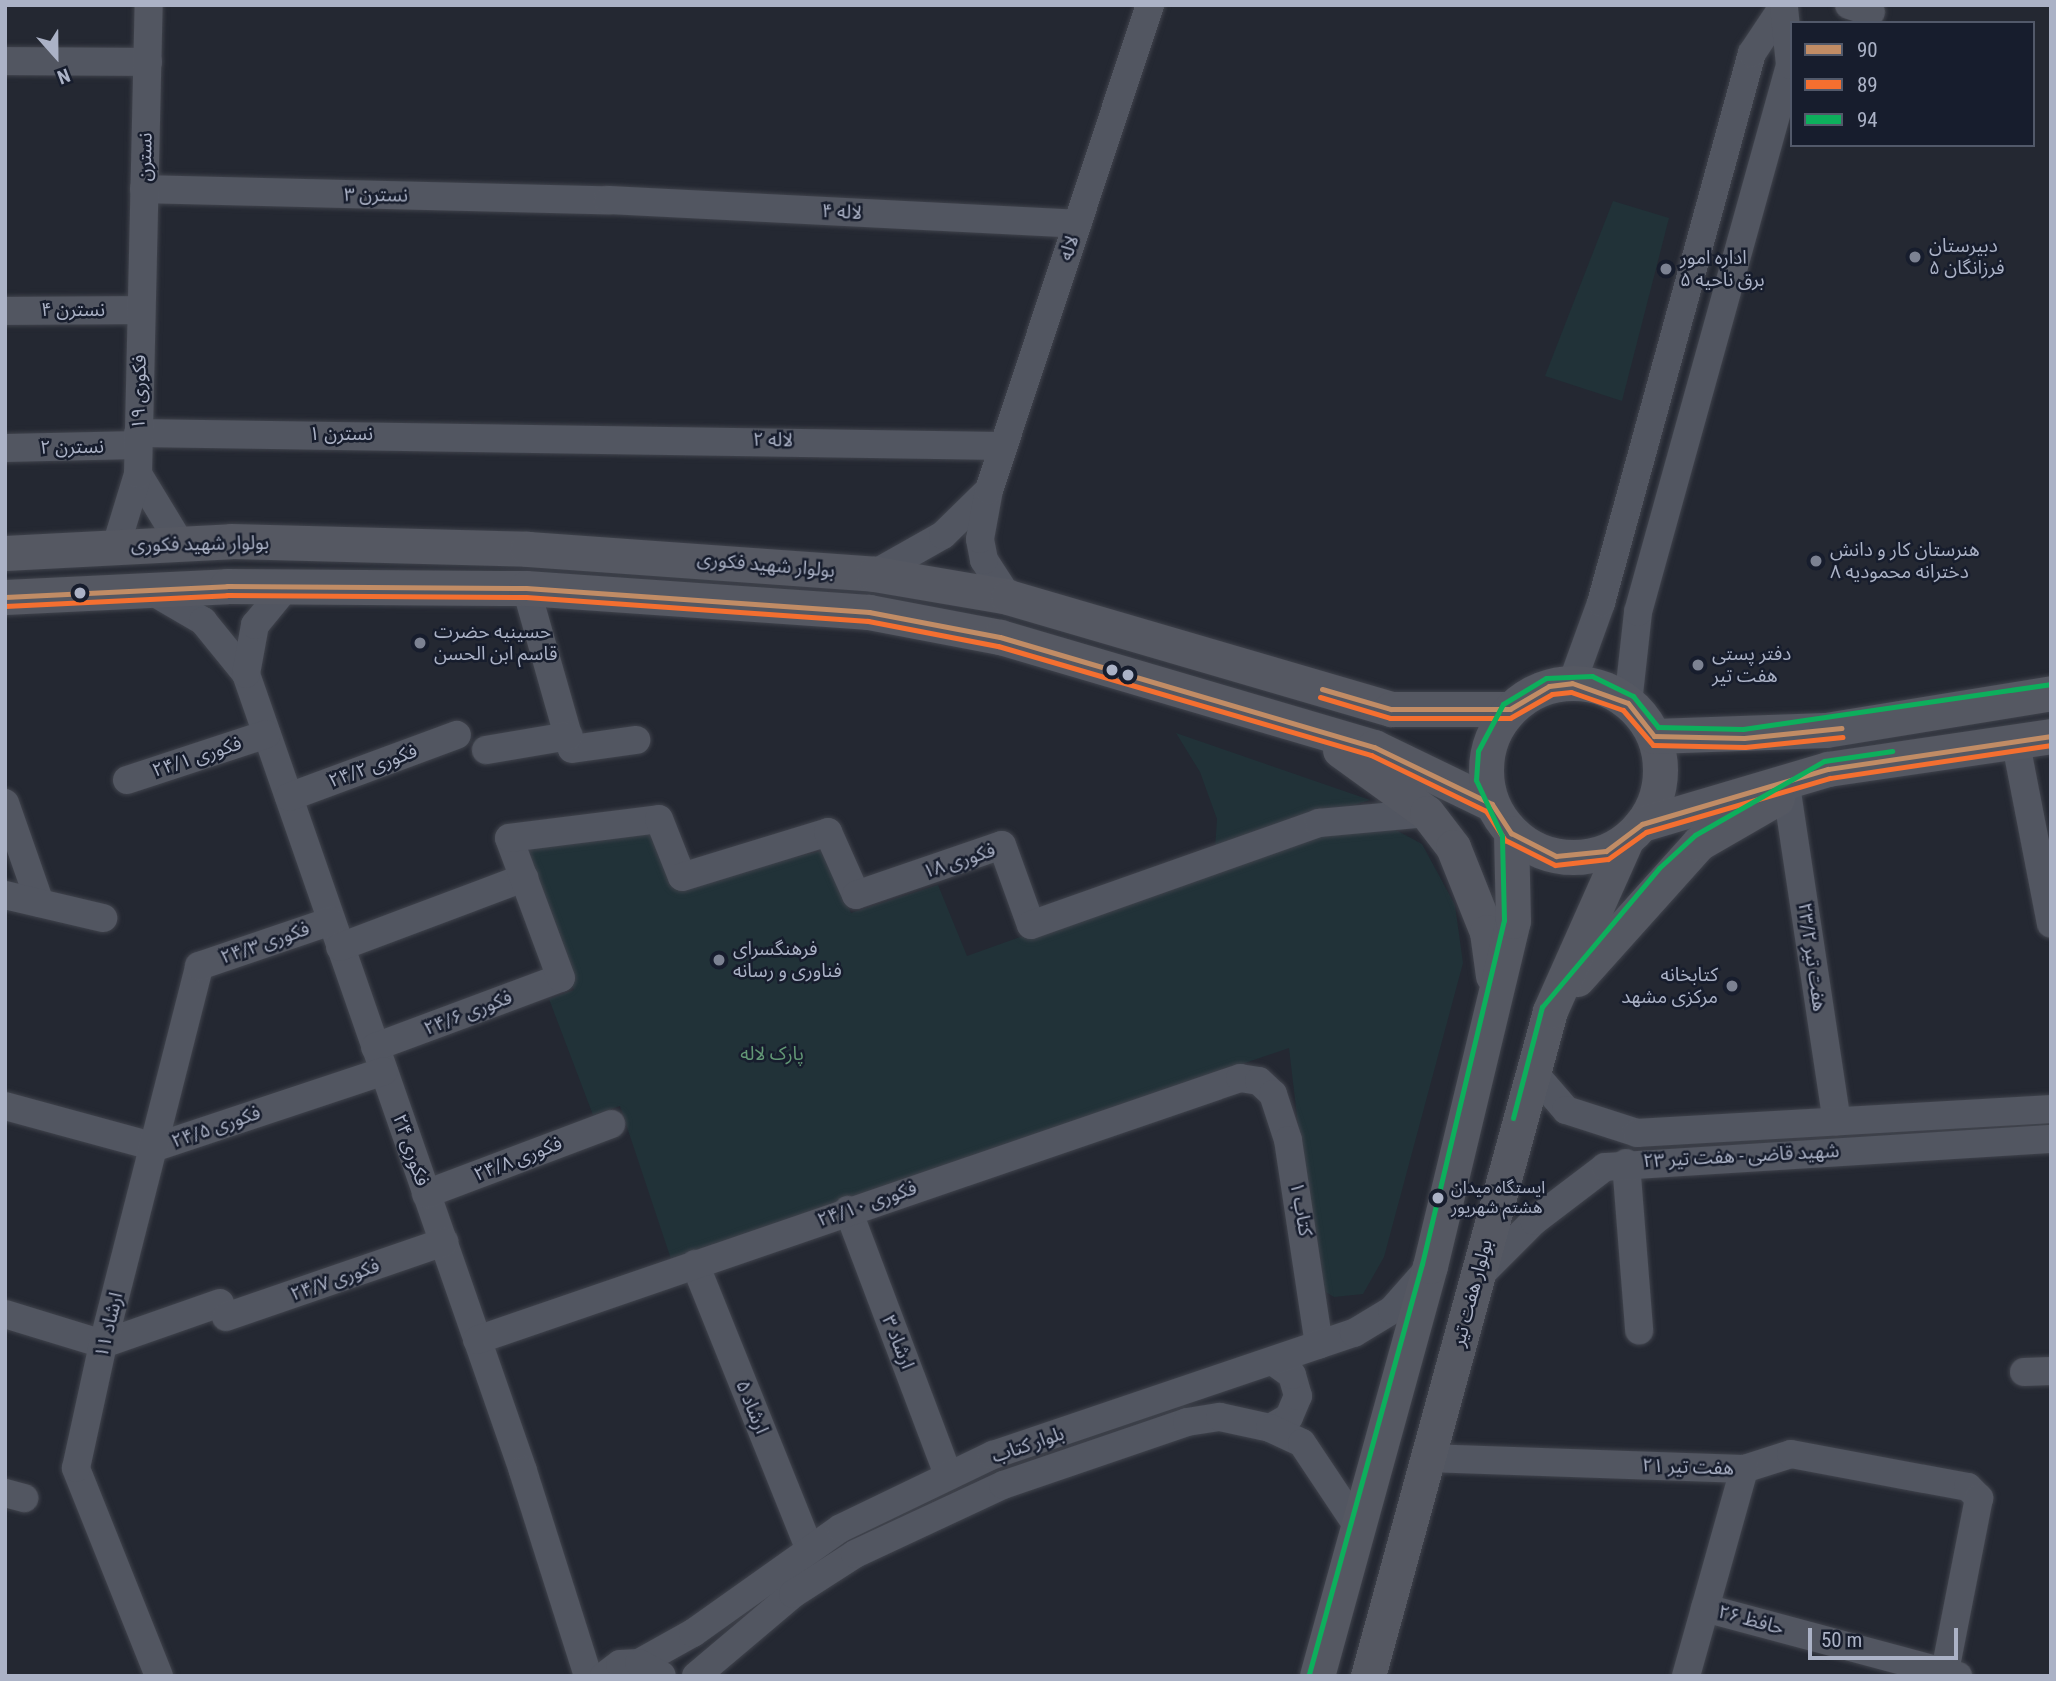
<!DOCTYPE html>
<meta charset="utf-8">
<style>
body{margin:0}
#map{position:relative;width:2056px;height:1681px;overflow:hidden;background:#242832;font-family:"Roboto Condensed","Noto Sans Arabic",sans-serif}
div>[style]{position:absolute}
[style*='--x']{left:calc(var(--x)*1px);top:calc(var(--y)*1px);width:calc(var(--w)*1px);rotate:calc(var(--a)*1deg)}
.green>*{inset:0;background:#213238}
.roads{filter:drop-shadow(0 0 2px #40434c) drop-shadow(0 0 2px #40434c)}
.minor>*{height:28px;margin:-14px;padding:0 14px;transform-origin:14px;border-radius:14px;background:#525661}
.major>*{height:35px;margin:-17.5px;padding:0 17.5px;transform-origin:17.5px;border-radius:17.5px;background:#555862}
.major>.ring{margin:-17.5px;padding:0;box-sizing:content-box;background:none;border:35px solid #555862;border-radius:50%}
.bus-1>*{height:5px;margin:-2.5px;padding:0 2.5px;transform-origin:2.5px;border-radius:2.5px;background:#c18c65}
.bus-2>*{height:5px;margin:-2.5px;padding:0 2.5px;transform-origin:2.5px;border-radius:2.5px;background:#f46f30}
.bus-3>*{height:5px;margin:-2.5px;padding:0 2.5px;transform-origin:2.5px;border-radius:2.5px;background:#0daf5c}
.dots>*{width:19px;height:19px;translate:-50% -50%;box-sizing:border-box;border:4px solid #171d2d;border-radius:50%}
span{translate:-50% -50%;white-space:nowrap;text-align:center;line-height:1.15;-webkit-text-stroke:5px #171d2d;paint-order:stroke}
.bus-label{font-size:17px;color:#abb2c6}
.left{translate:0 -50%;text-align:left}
.street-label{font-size:19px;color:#abb2c6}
.poi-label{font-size:19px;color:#abb2c6}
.right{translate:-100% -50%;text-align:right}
.park-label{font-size:19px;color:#629775}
.frame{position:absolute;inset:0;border:7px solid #abb2c6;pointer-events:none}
.legend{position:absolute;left:1790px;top:21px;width:245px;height:126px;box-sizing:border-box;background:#171d2d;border:2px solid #52596a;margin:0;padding:9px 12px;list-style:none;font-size:21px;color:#abb2c6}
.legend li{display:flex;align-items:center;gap:14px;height:35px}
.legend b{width:35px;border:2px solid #52596a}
.north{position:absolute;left:21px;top:21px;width:70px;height:70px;-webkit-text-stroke:5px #171d2d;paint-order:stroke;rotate:159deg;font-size:19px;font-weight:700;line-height:28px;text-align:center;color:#abb2c6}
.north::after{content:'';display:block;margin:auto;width:24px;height:32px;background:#abb2c6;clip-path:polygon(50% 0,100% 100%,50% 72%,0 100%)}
.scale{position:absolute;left:1808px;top:1628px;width:150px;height:32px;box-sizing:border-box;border:4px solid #abb2c6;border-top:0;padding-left:9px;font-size:21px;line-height:24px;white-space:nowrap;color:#abb2c6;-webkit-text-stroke:5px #171d2d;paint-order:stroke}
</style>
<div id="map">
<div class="green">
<div style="clip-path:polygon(1613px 201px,1669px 218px,1622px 401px,1545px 376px)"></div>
<div style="clip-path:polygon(1176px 733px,1370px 800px,1215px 849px,1217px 819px,1200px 772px)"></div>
<div style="clip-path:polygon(1381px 822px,1422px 844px,1455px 905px,1463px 963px,1384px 1257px,1363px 1294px,1334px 1297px,1317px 1287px,1289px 1048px,671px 1259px,620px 1106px,593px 1115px,549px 999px,574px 990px,520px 846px,648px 826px,672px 887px,825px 850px,851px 913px,938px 885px,967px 956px,1321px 830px)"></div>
</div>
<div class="roads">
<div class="minor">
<div style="--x:1849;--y:5;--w:23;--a:18"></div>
<div style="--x:5;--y:61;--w:143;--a:0.4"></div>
<div style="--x:144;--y:189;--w:464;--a:1.4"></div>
<div style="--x:608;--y:200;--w:470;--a:2.9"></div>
<div style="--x:5;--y:311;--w:136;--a:-0.4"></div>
<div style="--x:138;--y:433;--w:865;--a:0.86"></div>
<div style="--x:5;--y:448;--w:133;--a:-1.3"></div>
<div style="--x:138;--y:474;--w:81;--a:58.7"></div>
<div style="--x:116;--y:546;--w:75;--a:-73"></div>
<div style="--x:138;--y:474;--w:469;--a:-88.7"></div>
<div style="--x:874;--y:574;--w:79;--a:-29.5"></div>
<div style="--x:943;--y:535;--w:64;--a:-44.4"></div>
<div style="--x:526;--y:588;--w:167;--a:74.1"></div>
<div style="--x:572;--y:749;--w:65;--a:-8"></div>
<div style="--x:148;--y:589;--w:64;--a:30.2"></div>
<div style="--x:203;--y:621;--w:68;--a:50.9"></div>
<div style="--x:246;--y:674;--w:844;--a:70.83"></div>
<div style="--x:523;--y:1471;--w:215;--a:72.4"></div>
<div style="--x:1008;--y:597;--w:44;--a:-123"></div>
<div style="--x:984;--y:560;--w:21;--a:-101"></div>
<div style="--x:980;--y:539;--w:50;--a:-79.6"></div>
<div style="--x:989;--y:490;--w:511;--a:-71.64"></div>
<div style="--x:246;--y:674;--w:50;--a:-79.6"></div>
<div style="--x:255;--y:625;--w:50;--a:-50.6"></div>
<div style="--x:1572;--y:683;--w:85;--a:-70.1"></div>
<div style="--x:1601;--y:603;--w:570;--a:-74.65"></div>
<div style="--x:1752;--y:53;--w:58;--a:-56.3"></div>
<div style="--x:1628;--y:703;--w:92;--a:-83.7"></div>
<div style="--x:1638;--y:612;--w:568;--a:-74.47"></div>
<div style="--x:1790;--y:65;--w:57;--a:-96"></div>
<div style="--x:2016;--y:744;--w:183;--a:79"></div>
<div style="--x:486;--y:750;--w:84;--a:-9.6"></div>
<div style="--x:127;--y:780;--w:147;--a:-18.2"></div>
<div style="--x:1787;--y:792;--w:333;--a:81.4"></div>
<div style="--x:289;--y:797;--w:179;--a:-20.3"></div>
<div style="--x:5;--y:803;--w:106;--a:70.7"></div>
<div style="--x:5;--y:895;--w:101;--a:13.2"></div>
<div style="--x:340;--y:947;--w:197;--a:-20.6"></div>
<div style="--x:375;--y:1047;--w:198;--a:-20.4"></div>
<div style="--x:561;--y:978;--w:149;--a:-110.4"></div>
<div style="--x:509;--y:838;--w:151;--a:-7.2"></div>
<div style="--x:659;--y:819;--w:62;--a:68.4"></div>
<div style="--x:682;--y:877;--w:153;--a:-17.1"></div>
<div style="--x:828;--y:832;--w:69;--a:66"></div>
<div style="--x:856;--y:895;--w:154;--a:-18.9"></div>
<div style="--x:1002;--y:845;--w:85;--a:70.1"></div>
<div style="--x:1031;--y:925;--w:306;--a:-19.5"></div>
<div style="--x:1319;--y:823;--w:108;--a:-5.3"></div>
<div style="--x:1534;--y:1073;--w:49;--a:49.1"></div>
<div style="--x:1566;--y:1110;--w:75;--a:17.9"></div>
<div style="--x:1637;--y:1133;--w:415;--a:-3.3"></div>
<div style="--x:5;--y:1106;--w:156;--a:15.2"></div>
<div style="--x:156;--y:1147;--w:240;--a:-18.4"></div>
<div style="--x:1626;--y:1163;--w:168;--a:85.5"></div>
<div style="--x:426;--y:1194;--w:198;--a:-20.7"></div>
<div style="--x:848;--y:1210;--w:282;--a:69.3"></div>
<div style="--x:695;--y:1264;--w:308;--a:68.1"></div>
<div style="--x:1475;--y:1280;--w:83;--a:-45"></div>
<div style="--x:1534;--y:1221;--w:89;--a:-37.3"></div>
<div style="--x:1605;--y:1167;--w:447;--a:-3.6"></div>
<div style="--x:5;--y:1314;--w:102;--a:17"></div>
<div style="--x:103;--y:1344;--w:124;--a:-19.3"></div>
<div style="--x:226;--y:1317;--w:231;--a:-19"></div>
<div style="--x:477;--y:1340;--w:807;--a:-18.95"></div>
<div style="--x:1240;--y:1078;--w:19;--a:9"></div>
<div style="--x:1259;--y:1081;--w:19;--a:43"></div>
<div style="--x:1273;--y:1094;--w:48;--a:71.9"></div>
<div style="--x:1288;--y:1140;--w:207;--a:81.4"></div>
<div style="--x:2024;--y:1372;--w:27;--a:-2"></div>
<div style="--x:1270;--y:1428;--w:22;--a:-30"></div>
<div style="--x:1289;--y:1417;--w:23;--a:-67"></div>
<div style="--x:1298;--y:1396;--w:22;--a:-106"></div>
<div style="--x:1292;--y:1375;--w:22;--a:-144"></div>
<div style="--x:1427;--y:1458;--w:317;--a:2"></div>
<div style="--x:1744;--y:1469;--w:49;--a:-17.7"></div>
<div style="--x:1791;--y:1454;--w:180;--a:10.6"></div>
<div style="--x:1968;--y:1487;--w:16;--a:45"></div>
<div style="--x:1979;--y:1498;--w:177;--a:101.1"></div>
<div style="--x:5;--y:1493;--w:20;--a:15"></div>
<div style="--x:1705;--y:1608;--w:262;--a:15"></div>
<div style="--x:639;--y:1663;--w:62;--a:-29.1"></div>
<div style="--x:693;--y:1633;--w:181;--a:-35.4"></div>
<div style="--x:841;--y:1528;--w:169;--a:-25.7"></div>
<div style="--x:993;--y:1455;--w:381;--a:-18.7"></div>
<div style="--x:1354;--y:1333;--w:44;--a:-31.2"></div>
<div style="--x:1392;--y:1310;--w:56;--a:-48.6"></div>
<div style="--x:159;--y:1676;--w:224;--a:-111.8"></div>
<div style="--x:76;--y:1468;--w:127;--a:-77.7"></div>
<div style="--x:103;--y:1344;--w:390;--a:-75.7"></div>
<div style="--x:199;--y:966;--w:139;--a:-18.8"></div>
<div style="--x:604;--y:1676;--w:20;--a:-37"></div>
<div style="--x:620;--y:1664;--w:19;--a:-3"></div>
<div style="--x:639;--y:1663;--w:26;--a:29"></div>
<div style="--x:696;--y:1676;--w:127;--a:-40.2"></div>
<div style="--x:793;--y:1594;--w:74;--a:-32.8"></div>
<div style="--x:855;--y:1554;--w:163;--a:-25"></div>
<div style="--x:1003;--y:1485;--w:194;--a:-18.9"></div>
<div style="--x:1187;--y:1422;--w:33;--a:-9"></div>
<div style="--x:1220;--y:1417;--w:51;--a:12.4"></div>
<div style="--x:1270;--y:1428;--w:35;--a:25"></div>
<div style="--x:1302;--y:1443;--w:101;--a:56.3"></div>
<div style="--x:1686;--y:1676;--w:215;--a:-74.3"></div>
</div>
<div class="major">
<div style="--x:5;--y:553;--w:226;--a:-3"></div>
<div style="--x:231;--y:541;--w:297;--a:1.5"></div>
<div style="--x:528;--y:549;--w:347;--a:4.1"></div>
<div style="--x:874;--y:574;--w:136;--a:9.7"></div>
<div style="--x:1008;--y:597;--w:399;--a:16.3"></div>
<div style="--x:1391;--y:709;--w:119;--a:0"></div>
<div style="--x:5;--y:597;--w:222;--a:-2.8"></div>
<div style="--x:227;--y:586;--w:299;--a:0.4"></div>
<div style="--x:526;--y:588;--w:344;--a:4"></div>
<div style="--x:869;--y:612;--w:133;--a:10.8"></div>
<div style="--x:1000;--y:637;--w:390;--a:16.4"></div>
<div style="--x:1374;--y:747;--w:131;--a:25.8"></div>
<div class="ring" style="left:1486px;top:683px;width:139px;height:139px"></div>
<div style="--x:1654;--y:736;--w:172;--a:-2"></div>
<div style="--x:1826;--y:730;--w:228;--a:-9.3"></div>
<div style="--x:1340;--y:750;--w:107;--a:35.9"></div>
<div style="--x:1427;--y:813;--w:43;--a:52.6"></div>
<div style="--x:1453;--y:847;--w:92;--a:68.2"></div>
<div style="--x:1487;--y:932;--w:44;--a:82.2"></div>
<div style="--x:1642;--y:824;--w:194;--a:-16.5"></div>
<div style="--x:1828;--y:769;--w:225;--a:-8.4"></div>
<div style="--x:1577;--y:979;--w:183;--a:-48.1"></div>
<div style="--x:1699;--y:843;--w:90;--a:-30"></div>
<div style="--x:1317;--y:1676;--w:425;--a:-74.6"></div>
<div style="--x:1430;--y:1266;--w:355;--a:-76.5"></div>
<div style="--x:1513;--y:921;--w:88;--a:-91.3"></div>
<div style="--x:1368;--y:1676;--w:689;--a:-74.69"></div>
<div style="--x:1550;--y:1011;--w:187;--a:-66"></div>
</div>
</div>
<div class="bus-1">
<div style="--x:5;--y:597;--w:222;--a:-2.8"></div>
<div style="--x:227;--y:586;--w:299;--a:0.4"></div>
<div style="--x:526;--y:588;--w:344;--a:4"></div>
<div style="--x:869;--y:612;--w:133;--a:10.8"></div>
<div style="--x:1000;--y:637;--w:390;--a:16.4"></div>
<div style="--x:1374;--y:747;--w:131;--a:25.8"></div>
<div style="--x:1492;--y:804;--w:35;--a:57"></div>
<div style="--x:1511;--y:833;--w:51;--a:27.1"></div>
<div style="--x:1556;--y:856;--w:50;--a:-5.7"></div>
<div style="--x:1606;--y:851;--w:45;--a:-36.9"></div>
<div style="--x:1642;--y:824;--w:194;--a:-16.5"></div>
<div style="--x:1828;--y:769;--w:225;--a:-8.4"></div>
<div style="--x:1322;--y:689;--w:72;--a:16.2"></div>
<div style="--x:1391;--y:709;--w:119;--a:0"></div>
<div style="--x:1510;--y:709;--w:45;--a:-30.5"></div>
<div style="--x:1549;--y:686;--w:23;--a:-7"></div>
<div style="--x:1572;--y:683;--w:59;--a:19.7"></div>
<div style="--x:1628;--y:703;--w:42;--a:51.8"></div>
<div style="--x:1654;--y:736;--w:90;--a:1.3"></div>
<div style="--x:1744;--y:738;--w:98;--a:-5.9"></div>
</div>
<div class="bus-2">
<div style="--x:5;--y:606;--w:222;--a:-2.8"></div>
<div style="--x:227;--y:595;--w:299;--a:0.4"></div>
<div style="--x:526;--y:597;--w:343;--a:4"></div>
<div style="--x:868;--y:621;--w:132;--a:10.9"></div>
<div style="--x:998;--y:646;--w:389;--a:16.3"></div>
<div style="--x:1371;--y:755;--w:128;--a:26"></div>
<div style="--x:1486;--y:811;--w:35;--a:57"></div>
<div style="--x:1505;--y:840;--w:56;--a:26.6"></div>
<div style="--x:1555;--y:865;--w:53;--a:-6.5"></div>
<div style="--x:1608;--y:859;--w:47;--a:-35.4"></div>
<div style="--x:1646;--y:832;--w:192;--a:-16.4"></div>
<div style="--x:1830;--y:778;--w:223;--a:-8.5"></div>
<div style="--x:1320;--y:697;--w:73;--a:16.7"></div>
<div style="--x:1390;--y:718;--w:120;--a:0"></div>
<div style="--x:1510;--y:718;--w:48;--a:-29.7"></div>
<div style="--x:1552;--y:694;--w:19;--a:-6"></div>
<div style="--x:1571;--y:692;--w:55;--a:19.1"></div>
<div style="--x:1623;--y:710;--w:46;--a:49.4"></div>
<div style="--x:1653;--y:745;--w:92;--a:1.2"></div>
<div style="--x:1745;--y:747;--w:98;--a:-5.9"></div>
</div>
<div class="bus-3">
<div style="--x:1513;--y:1118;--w:115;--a:-75.4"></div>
<div style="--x:1542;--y:1007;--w:182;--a:-49.9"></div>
<div style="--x:1659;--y:868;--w:49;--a:-42.5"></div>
<div style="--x:1695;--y:835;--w:149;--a:-29.8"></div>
<div style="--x:1824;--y:761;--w:69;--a:-8.4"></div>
<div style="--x:1309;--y:1674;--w:425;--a:-74.6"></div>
<div style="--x:1422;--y:1264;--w:354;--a:-76.6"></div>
<div style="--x:1504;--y:920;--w:84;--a:-91.4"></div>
<div style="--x:1502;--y:836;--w:62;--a:-114.9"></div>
<div style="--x:1476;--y:780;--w:29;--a:-86"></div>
<div style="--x:1478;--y:751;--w:53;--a:-62"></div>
<div style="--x:1503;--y:704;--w:50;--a:-31.2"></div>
<div style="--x:1546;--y:678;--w:46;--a:-2.5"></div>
<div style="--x:1592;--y:676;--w:46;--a:26"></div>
<div style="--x:1633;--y:696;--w:40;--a:51"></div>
<div style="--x:1658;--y:727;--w:85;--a:1.3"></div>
<div style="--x:1743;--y:729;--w:310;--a:-8.3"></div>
</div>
<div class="dots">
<div style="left:1915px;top:257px;background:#7c8292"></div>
<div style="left:1666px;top:269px;background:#7c8292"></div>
<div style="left:1816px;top:561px;background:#7c8292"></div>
<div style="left:80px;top:593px;background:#abb2c6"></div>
<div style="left:420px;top:643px;background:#7c8292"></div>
<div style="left:1698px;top:665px;background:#7c8292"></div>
<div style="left:1112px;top:670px;background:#abb2c6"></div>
<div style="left:1128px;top:675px;background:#abb2c6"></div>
<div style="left:719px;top:960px;background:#7c8292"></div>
<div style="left:1732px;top:986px;background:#7c8292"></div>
<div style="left:1438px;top:1198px;background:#abb2c6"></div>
</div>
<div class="bus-label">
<span class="left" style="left:1451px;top:1198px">ایستگاه میدان<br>هشتم شهریور</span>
</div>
<div class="street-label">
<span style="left:145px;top:157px;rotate:-89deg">نسترن</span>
<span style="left:376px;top:195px;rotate:1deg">نسترن ۳</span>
<span style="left:842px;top:212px;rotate:3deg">لاله ۴</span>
<span style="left:1069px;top:248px;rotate:-72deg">لاله</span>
<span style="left:73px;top:310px">نسترن ۴</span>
<span style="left:139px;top:392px;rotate:-89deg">فکوری ۱۹</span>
<span style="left:341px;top:434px">نسترن ۱</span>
<span style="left:773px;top:440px;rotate:1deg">لاله ۲</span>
<span style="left:72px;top:447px;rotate:-1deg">نسترن ۲</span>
<span style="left:200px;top:544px;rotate:-1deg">بولوار شهید فکوری</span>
<span style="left:766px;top:565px;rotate:5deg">بولوار شهید فکوری</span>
<span style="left:197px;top:757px;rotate:-18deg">فکوری ۲۴/۱</span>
<span style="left:373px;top:766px;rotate:-20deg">فکوری ۲۴/۲</span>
<span style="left:959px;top:861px;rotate:-18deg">فکوری ١٨</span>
<span style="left:265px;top:943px;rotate:-19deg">فکوری ۲۴/۳</span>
<span style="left:1812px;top:957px;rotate:82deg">هفت تیر ۲۳/۲</span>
<span style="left:468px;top:1013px;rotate:-21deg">فکوری ۲۴/۶</span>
<span style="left:216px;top:1127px;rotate:-19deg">فکوری ۲۴/۵</span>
<span style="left:411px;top:1150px;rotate:71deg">فکوری ۲۴</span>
<span style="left:1741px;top:1156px;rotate:-3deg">شهید قاضی - هفت تیر ۲۳</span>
<span style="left:518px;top:1159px;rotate:-21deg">فکوری ۲۴/۸</span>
<span style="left:867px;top:1204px;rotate:-19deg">فکوری ۲۴/۱۰</span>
<span style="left:1301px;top:1209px;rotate:80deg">کتاب ۱</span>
<span style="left:335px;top:1280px;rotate:-19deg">فکوری ۲۴/۷</span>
<span style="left:1472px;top:1293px;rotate:-75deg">بولوار هفت تیر</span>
<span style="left:109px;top:1325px;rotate:-76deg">ارشاد ۱۱</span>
<span style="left:898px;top:1342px;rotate:69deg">ارشاد ۳</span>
<span style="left:752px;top:1407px;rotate:68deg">ارشاد ۵</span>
<span style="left:1028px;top:1445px;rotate:-19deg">بلوار کتاب</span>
<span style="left:1688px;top:1467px;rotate:2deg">هفت تیر ۲۱</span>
<span style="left:1751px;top:1620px;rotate:15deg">حافظ ۲۶</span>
</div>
<div class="poi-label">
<span class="left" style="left:1929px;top:257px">دبیرستان<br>فرزانگان ۵</span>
<span class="left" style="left:1680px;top:269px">اداره امور<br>برق ناحیه ۵</span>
<span class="left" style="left:1830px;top:561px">هنرستان کار و دانش<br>دخترانه محمودیه ۸</span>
<span class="left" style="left:434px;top:643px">حسینیه حضرت<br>قاسم ابن الحسن</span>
<span class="left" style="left:1712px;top:665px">دفتر پستی<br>هفت تیر</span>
<span class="left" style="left:733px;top:960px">فرهنگسرای<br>فناوری و رسانه</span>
<span class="right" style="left:1718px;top:986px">کتابخانه<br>مرکزی مشهد</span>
</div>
<div class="park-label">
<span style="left:772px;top:1054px">پارک لاله</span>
</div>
<div class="frame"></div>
<ul class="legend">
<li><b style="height:9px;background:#c18c65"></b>90</li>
<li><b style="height:9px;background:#f46f30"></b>89</li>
<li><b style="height:9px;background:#0daf5c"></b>94</li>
</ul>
<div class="north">N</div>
<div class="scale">50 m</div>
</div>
